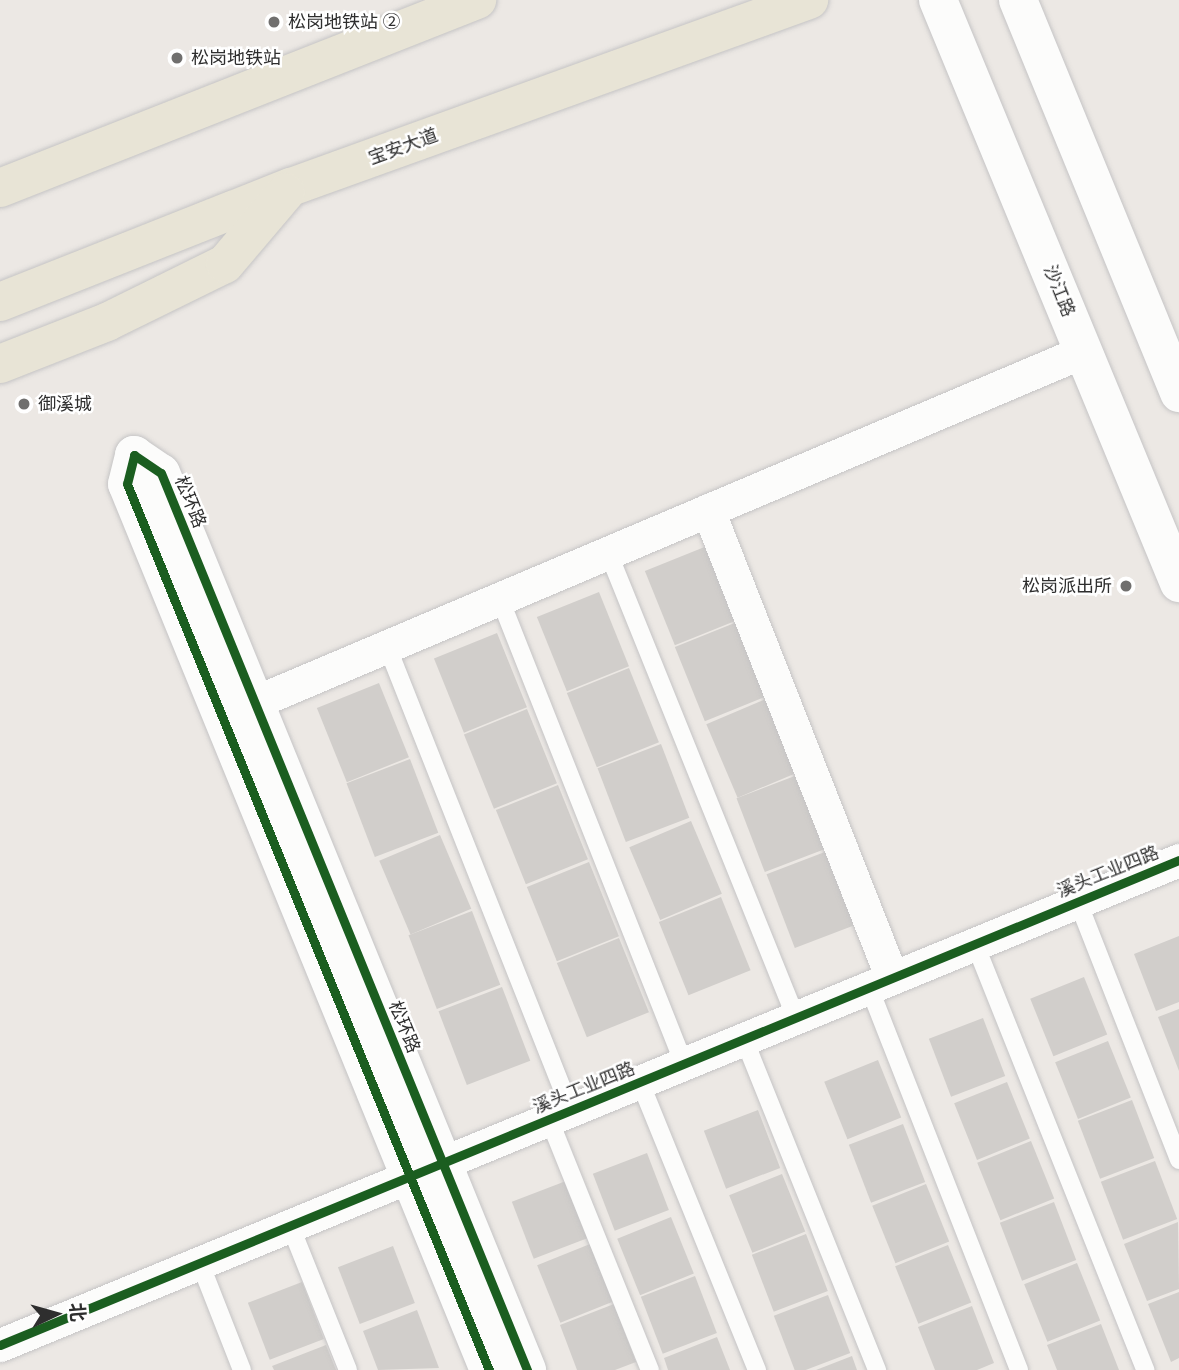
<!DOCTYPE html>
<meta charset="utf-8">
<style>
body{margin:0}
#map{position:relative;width:1179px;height:1370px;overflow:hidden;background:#ece8e4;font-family:"Varela Round","Noto Sans SC",sans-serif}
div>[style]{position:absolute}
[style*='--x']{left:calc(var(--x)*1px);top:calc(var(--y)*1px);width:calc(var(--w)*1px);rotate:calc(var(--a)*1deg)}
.building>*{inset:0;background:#d1cecb;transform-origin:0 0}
.roads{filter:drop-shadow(0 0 2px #c5c4c5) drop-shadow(0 0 2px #c5c4c5)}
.service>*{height:18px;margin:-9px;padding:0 9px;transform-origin:9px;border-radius:9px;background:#fcfcfb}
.minor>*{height:33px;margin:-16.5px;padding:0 16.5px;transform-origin:16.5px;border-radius:16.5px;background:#fcfcfb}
.tertiary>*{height:38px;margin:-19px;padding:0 19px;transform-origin:19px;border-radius:19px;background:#fcfcfb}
.secondary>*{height:38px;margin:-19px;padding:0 19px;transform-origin:19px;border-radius:19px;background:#fcfcfb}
.primary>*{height:38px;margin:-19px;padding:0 19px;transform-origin:19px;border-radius:19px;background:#e8e4d6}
.cycleway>*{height:9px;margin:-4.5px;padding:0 4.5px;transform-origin:4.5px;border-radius:4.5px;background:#1b5e20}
.dots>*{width:19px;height:19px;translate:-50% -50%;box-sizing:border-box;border:4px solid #fff;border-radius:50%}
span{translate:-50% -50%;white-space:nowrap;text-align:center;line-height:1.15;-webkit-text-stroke:5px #fff;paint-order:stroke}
.poi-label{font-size:18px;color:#2e2e2e}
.left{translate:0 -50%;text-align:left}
.right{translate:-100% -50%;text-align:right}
.street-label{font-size:18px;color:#2e2e2e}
.north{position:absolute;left:21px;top:1279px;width:70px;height:70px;-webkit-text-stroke:5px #fff;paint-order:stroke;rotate:85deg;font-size:19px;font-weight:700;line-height:28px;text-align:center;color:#2e2e2e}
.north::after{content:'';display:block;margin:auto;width:24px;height:32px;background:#2e2e2e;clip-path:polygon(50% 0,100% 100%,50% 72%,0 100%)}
</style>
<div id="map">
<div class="building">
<div style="left:707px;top:546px;width:80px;height:67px;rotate:68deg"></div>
<div style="left:599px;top:592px;width:80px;height:67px;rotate:68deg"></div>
<div style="left:737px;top:622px;width:80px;height:67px;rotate:68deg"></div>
<div style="left:497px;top:633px;width:80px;height:68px;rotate:68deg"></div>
<div style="left:629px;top:668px;width:80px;height:67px;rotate:68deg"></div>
<div style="left:379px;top:683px;width:80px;height:67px;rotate:68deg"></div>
<div style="left:768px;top:698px;width:80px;height:67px;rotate:67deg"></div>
<div style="left:527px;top:709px;width:80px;height:68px;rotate:68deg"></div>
<div style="left:661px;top:744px;width:79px;height:68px;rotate:69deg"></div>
<div style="left:410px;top:759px;width:79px;height:68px;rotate:69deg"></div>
<div style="left:800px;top:774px;width:79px;height:68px;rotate:69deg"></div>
<div style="left:558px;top:785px;width:80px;height:67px;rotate:68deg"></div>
<div style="left:691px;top:821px;width:79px;height:67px;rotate:67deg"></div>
<div style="left:440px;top:835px;width:80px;height:66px;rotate:67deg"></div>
<div style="left:830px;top:850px;width:79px;height:68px;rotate:69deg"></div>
<div style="left:589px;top:862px;width:80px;height:67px;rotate:68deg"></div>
<div style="left:721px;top:897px;width:79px;height:67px;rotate:68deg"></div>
<div style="left:472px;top:911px;width:79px;height:68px;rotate:69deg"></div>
<div style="clip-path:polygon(1179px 936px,1179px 1002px,1156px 1011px,1134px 954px)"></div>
<div style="left:619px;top:938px;width:80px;height:67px;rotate:68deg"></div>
<div style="left:1084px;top:977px;width:62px;height:58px;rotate:68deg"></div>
<div style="left:502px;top:987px;width:79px;height:68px;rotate:69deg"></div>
<div style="clip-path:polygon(1179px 1009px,1179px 1071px,1158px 1017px)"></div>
<div style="left:983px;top:1018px;width:62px;height:58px;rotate:69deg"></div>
<div style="left:1108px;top:1041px;width:61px;height:57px;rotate:68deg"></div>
<div style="left:878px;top:1060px;width:62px;height:58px;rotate:68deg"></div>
<div style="left:1007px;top:1082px;width:61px;height:57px;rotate:68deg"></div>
<div style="left:1132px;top:1100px;width:62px;height:58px;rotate:69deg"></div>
<div style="left:758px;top:1110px;width:62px;height:58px;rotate:69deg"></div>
<div style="left:903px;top:1124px;width:62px;height:58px;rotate:69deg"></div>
<div style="left:1031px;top:1141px;width:62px;height:58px;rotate:68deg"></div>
<div style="left:647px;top:1153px;width:61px;height:58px;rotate:69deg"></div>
<div style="left:1155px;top:1161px;width:62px;height:58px;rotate:69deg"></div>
<div style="left:782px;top:1174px;width:62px;height:57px;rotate:68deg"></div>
<div style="left:566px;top:1181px;width:61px;height:58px;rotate:69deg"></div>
<div style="left:926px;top:1184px;width:62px;height:58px;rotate:68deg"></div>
<div style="left:1054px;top:1202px;width:62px;height:58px;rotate:69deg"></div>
<div style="left:671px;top:1217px;width:61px;height:58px;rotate:68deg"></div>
<div style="clip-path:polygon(1178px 1222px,1179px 1289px,1147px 1301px,1124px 1244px)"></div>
<div style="left:806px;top:1234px;width:61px;height:58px;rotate:69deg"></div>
<div style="left:590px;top:1244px;width:62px;height:57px;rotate:68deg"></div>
<div style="left:948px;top:1245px;width:62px;height:57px;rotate:68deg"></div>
<div style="left:393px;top:1246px;width:61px;height:59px;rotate:69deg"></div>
<div style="left:1077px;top:1263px;width:62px;height:57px;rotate:68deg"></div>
<div style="left:695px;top:1276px;width:61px;height:58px;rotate:69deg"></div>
<div style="left:302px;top:1282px;width:61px;height:58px;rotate:69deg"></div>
<div style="clip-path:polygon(1179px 1292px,1179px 1358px,1171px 1362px,1148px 1304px)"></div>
<div style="left:828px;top:1295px;width:62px;height:58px;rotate:69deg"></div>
<div style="clip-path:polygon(614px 1304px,636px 1362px,615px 1370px,577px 1370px,560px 1325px)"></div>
<div style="clip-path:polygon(972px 1306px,994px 1363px,977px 1370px,935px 1370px,918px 1327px)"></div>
<div style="clip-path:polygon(417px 1310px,439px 1368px,378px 1370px,363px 1331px)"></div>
<div style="clip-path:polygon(1101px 1324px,1119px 1370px,1057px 1370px,1047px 1345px)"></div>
<div style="clip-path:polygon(717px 1337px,730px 1370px,668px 1370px,664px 1358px)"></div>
<div style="clip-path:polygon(326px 1345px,336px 1370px,274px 1370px,272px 1366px)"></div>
<div style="clip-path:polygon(852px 1356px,857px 1370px,816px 1370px)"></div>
</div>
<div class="roads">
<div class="service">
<div style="--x:608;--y:552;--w:502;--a:68.03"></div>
<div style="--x:500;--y:599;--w:500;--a:68.41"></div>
<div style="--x:387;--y:646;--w:499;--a:68.4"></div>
<div style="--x:1078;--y:902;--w:277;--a:68.6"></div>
<div style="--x:975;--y:944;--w:459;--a:68.2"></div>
<div style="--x:869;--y:987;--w:411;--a:68.6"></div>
<div style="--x:744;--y:1039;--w:357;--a:68.1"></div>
<div style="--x:640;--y:1082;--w:311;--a:67.9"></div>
<div style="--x:549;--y:1119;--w:271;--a:68.1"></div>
<div style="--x:290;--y:1225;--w:156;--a:68.2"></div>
<div style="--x:200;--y:1263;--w:115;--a:68.6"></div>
</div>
<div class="minor">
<div style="--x:708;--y:510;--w:503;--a:68.54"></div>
<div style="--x:232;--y:712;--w:925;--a:-22.96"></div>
<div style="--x:0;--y:1345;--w:1275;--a:-22.36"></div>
</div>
<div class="tertiary">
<div style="--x:489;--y:1370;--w:957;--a:-112.22"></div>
<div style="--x:127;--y:484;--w:30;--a:-76"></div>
<div style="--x:134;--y:455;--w:32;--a:34"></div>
<div style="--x:161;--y:473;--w:969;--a:67.8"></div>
</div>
<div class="secondary">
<div style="--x:938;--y:0;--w:631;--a:67.54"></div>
<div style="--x:1018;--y:0;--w:425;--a:67.7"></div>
</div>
<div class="primary">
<div style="--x:0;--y:188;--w:513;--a:-21.51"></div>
<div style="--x:0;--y:302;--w:313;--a:-21.6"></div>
<div style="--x:291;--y:187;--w:551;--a:-19.85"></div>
<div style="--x:0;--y:364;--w:115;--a:-21.4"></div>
<div style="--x:107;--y:322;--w:131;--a:-26.2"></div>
<div style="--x:225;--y:264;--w:94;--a:-49.7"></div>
</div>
</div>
<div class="cycleway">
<div style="--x:0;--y:1345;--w:1275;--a:-22.36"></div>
<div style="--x:489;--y:1370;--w:957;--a:-112.22"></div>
<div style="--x:127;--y:484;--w:30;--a:-76"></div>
<div style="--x:134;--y:455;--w:32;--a:34"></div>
<div style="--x:161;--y:473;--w:969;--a:67.8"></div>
</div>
<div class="dots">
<div style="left:274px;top:22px;background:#706f6e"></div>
<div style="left:177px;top:58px;background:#706f6e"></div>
<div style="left:24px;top:404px;background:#706f6e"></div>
<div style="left:1126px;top:586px;background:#706f6e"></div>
</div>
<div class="poi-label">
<span class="left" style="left:288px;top:22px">松岗地铁站 ②</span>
<span class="left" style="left:191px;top:58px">松岗地铁站</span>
<span class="left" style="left:38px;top:404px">御溪城</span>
<span class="right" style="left:1112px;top:586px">松岗派出所</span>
</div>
<div class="street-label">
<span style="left:403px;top:147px;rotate:-20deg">宝安大道</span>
<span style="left:1059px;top:291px;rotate:68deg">沙江路</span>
<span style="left:190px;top:502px;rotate:68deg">松环路</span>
<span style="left:1108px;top:872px;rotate:-22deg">溪头工业四路</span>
<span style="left:404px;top:1027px;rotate:68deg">松环路</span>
<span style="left:584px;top:1088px;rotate:-22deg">溪头工业四路</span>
</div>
<div class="north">北</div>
</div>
